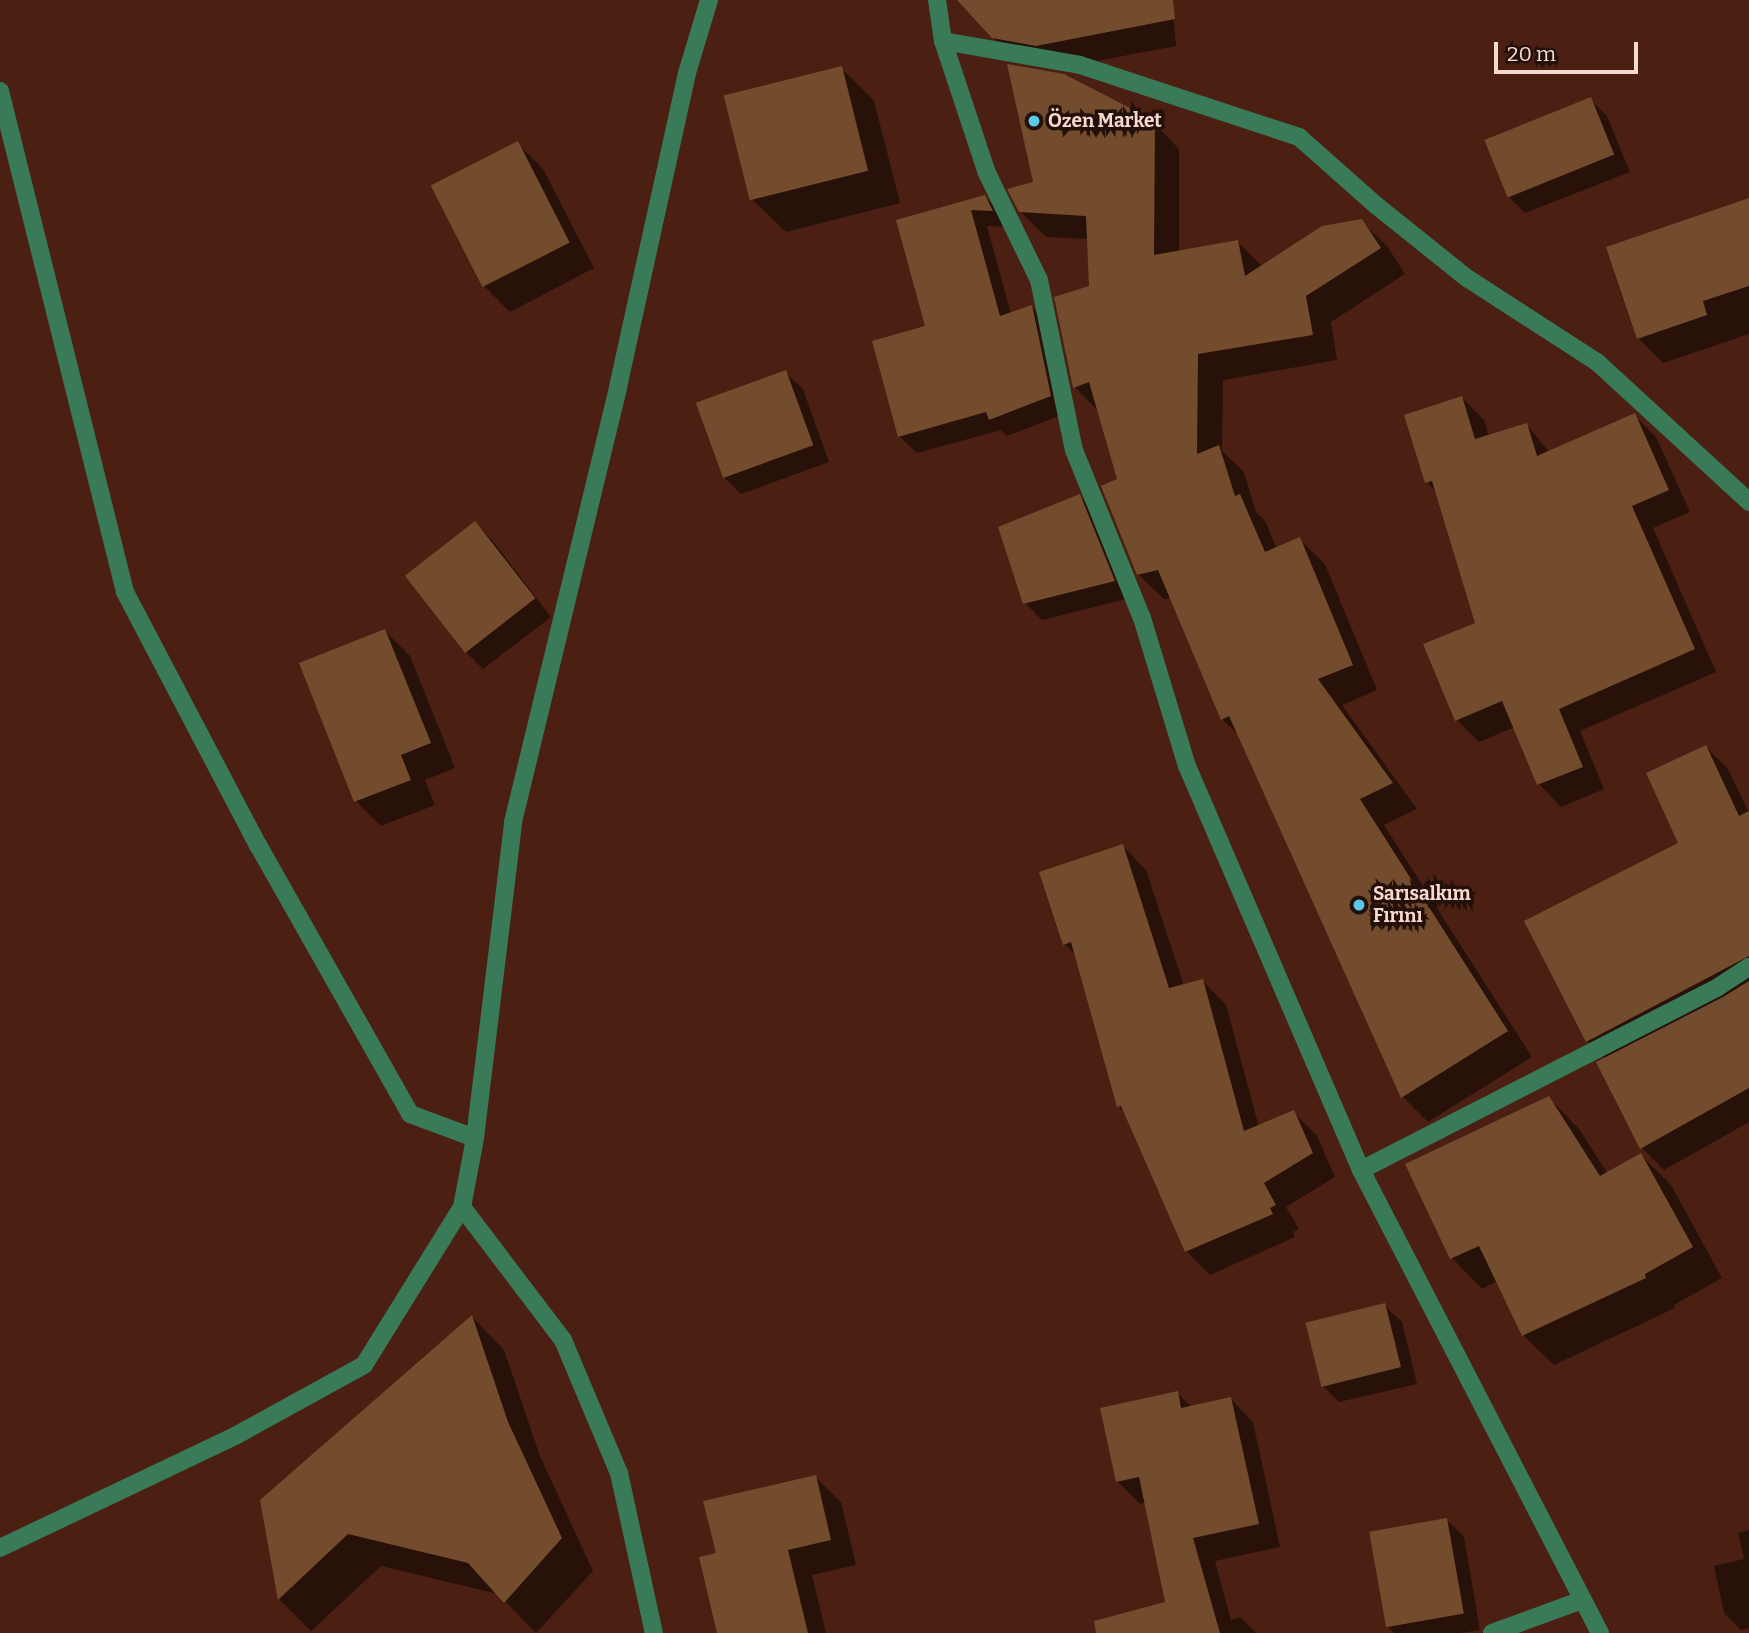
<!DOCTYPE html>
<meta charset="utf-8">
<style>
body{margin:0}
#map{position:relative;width:1749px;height:1633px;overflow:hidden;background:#4b2012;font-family:Bitter,serif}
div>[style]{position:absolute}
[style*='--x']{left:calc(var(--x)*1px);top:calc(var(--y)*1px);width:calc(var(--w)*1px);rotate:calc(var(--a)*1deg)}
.shadow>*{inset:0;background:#0007}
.building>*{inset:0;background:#734c2d;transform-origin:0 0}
.minor>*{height:18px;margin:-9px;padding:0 9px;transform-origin:9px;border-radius:9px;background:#397a58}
.dots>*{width:19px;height:19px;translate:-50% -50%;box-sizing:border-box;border:4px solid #24100a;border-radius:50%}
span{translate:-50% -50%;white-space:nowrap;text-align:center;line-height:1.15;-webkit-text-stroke:7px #24100a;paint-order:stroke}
.poi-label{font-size:19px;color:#f7d9d0;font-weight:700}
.left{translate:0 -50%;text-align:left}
.scale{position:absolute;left:1494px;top:42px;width:144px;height:32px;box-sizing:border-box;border:4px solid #f7d9d0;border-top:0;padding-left:9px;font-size:21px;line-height:24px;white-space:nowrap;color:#f7d9d0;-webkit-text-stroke:5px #24100a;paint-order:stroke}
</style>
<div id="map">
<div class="shadow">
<div style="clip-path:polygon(971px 0,1172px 0,1176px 46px,1060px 68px,1017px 61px,993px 37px)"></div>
<div style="clip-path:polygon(841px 68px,874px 101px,900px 203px,786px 232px,753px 200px,727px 97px)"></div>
<div style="clip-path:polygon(1590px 99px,1607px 116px,1630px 172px,1525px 213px,1508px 196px)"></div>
<div style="clip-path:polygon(1154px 123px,1179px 149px,1179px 253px,1238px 242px,1262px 266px,1361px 221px,1387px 246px,1405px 274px,1331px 322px,1337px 360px,1223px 380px,1222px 451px,1244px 472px,1256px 512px,1265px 521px,1277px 549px,1299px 539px,1325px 564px,1377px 690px,1342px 705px,1417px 809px,1384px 825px,1532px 1057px,1428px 1122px,1403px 1097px,1241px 737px,1222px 719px,1171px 598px,1164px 599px,1138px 574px,1119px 480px,1100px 413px,1075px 387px,1091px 287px,1089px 239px,1046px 237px,1020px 211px,1036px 183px)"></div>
<div style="clip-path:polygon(517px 143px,543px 169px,594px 268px,510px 312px,485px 287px)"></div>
<div style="clip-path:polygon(985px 197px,1002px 214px,1008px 227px,987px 226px,1011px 314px,1032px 307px,1049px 324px,1067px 413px,1007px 436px,1001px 430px,917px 453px,899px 436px,927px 328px,898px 221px)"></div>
<div style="clip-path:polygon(1749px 204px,1749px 334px,1663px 363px,1638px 338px)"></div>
<div style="clip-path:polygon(785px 372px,803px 389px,829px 462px,741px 494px,724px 477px)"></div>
<div style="clip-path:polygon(1462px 398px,1484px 420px,1489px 436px,1527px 425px,1550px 453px,1634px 415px,1656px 437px,1690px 512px,1653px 528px,1716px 672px,1580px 731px,1604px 789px,1561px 807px,1539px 784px,1515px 727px,1479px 742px,1457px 720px,1477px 624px,1437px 493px,1427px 482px)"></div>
<div style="clip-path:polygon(1079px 496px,1096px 513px,1130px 598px,1042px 620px,1025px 603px)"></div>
<div style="clip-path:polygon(475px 523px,492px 540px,551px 617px,483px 669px,466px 652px)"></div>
<div style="clip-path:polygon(385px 631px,410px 656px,455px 768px,425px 780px,435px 805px,381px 826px,356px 801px)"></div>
<div style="clip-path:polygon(1706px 747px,1728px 769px,1749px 813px,1749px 1122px,1664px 1170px,1642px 1148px,1606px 1059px,1587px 1041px,1680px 844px)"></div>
<div style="clip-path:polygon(1123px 846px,1146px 870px,1184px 986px,1203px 981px,1226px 1005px,1259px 1127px,1293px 1112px,1317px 1136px,1335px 1177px,1286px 1207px,1299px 1229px,1293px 1232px,1295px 1237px,1210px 1275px,1186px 1251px,1126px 1114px,1118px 1106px,1077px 957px,1065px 944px)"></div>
<div style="clip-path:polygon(1549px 1098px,1579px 1129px,1608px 1174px,1641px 1155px,1671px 1185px,1722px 1278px,1674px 1305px,1675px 1308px,1554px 1365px,1523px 1335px,1498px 1281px,1482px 1289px,1452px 1258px)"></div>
<div style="clip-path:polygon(1384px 1305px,1402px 1322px,1417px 1384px,1339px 1402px,1322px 1385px)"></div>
<div style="clip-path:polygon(472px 1317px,504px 1350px,540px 1456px,593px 1571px,536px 1633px,498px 1594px,381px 1566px,311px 1631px,279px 1599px)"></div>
<div style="clip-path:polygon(1177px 1393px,1192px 1407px,1231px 1399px,1253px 1422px,1280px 1547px,1215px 1561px,1231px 1620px,1240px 1617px,1256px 1633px,1162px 1633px,1167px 1603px,1146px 1502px,1140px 1504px,1117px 1481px)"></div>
<div style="clip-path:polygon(815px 1477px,841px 1502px,856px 1565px,812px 1575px,826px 1633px,719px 1633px,718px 1554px)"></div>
<div style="clip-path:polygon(1447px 1520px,1464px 1537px,1480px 1630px,1461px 1633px,1394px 1633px,1387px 1626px)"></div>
<div style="clip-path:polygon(1749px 1530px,1749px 1628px,1741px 1630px,1724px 1613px,1714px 1566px,1744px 1559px,1738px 1533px)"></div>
</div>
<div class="building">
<div style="clip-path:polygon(957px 0,1173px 0,1175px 19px,1036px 46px,992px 38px)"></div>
<div style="clip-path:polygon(1007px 64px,1064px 74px,1155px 121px,1154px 255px,1238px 240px,1245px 276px,1322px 226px,1362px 219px,1381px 248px,1306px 296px,1313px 335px,1198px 354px,1197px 454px,1219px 445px,1235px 496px,1240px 494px,1265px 552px,1300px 537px,1353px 665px,1318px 679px,1393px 783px,1360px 799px,1508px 1031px,1401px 1098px,1229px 716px,1221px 720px,1158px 570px,1137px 575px,1101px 486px,1117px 479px,1089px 382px,1073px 388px,1054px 297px,1089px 286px,1086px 216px,1019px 212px,1007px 189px,1033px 182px)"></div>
<div style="left:842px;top:66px;width:108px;height:122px;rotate:76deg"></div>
<div style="left:1591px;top:97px;width:62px;height:115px;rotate:68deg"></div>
<div style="left:518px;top:141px;width:114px;height:98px;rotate:63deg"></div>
<div style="clip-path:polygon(985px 195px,993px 211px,971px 210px,1000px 316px,1032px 305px,1051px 396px,989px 420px,986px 412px,898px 437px,872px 341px,925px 326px,896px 220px)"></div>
<div style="clip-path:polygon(1749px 198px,1749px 286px,1703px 301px,1707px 315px,1637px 339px,1606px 247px)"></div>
<div style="left:786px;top:370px;width:80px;height:96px;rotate:70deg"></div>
<div style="clip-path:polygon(1462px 396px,1475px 439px,1527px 423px,1537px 456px,1635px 413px,1669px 490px,1632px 506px,1695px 649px,1559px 709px,1583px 767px,1537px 785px,1502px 701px,1455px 721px,1423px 644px,1475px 623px,1432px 481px,1425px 483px,1404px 415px)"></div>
<div style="clip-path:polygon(1080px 494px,1115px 581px,1023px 604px,998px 527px)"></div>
<div style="left:475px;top:521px;width:98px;height:89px;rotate:52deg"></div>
<div style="clip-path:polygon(385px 629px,431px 743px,401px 755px,411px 780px,354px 802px,299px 663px)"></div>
<div style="clip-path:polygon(1706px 745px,1739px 816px,1749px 811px,1749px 956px,1586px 1042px,1524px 921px,1678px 843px,1646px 773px)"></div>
<div style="clip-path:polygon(1123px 844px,1169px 988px,1203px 979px,1244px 1131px,1294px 1110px,1313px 1153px,1264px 1183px,1276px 1205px,1270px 1208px,1273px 1214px,1185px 1252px,1121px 1106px,1117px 1107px,1071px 942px,1063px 945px,1039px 872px)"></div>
<div style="clip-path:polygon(1749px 981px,1749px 1088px,1640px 1149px,1596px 1062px,1723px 997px)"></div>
<div style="clip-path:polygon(1549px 1096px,1600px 1176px,1641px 1153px,1693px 1247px,1645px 1274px,1646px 1278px,1522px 1336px,1479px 1246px,1450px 1259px,1405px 1164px)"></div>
<div style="left:1385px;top:1303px;width:66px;height:82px;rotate:76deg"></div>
<div style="clip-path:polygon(472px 1315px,508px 1422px,562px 1538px,504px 1603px,468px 1563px,348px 1534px,278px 1600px,260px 1500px)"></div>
<div style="clip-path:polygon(1178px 1391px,1181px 1408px,1231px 1397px,1259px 1524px,1193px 1538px,1220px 1633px,1096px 1633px,1094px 1621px,1165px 1602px,1139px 1477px,1116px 1482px,1100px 1408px)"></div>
<div style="clip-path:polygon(816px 1475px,831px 1540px,788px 1550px,808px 1633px,717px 1633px,699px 1557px,716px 1553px,703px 1501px)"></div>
<div style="left:1447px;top:1518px;width:97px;height:79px;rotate:80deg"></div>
</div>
<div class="minor">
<div style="--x:937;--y:0;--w:41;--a:81.7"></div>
<div style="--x:943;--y:41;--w:139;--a:71.6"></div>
<div style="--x:987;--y:173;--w:119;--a:64.1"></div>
<div style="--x:1039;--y:280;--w:174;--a:78.4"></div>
<div style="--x:1074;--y:450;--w:181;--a:68"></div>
<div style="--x:1142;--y:618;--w:155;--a:73.1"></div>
<div style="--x:1187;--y:766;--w:440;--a:66.7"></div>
<div style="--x:1361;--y:1170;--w:521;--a:62.7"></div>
<div style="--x:943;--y:41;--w:139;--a:9.9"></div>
<div style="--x:1080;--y:65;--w:231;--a:18.2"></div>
<div style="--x:1299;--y:137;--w:104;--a:41.5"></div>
<div style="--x:1377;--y:206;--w:115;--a:38.7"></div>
<div style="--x:1467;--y:278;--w:155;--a:32.9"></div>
<div style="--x:1597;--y:362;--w:207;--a:42.6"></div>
<div style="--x:0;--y:91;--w:516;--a:75.99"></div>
<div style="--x:125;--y:592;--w:286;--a:62.3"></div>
<div style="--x:258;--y:845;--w:309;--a:60.5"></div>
<div style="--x:410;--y:1114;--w:69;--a:20.3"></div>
<div style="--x:1361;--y:1170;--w:401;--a:-27.1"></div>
<div style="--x:1718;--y:987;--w:37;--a:-33"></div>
<div style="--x:462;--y:1207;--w:167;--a:52.8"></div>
<div style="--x:563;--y:1340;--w:144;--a:67.2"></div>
<div style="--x:619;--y:1473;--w:164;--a:77.7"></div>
<div style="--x:0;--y:1548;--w:260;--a:-25.5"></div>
<div style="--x:235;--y:1436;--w:147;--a:-28.8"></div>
<div style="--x:364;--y:1365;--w:186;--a:-58.2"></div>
<div style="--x:462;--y:1207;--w:70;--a:-79.3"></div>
<div style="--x:475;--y:1138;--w:318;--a:-83.1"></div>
<div style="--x:513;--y:822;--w:447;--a:-76.4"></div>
<div style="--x:618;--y:387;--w:321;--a:-77.6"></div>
<div style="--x:687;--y:73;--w:76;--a:-73.2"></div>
<div style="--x:1492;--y:1633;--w:96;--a:-20.1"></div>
</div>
<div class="dots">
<div style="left:1034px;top:121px;background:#5ac8e6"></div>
<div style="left:1359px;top:905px;background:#5ac8e6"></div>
</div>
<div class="poi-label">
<span class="left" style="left:1048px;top:121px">Özen Market</span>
<span class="left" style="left:1373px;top:905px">Sarısalkım<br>Fırını</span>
</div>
<div class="scale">20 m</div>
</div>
